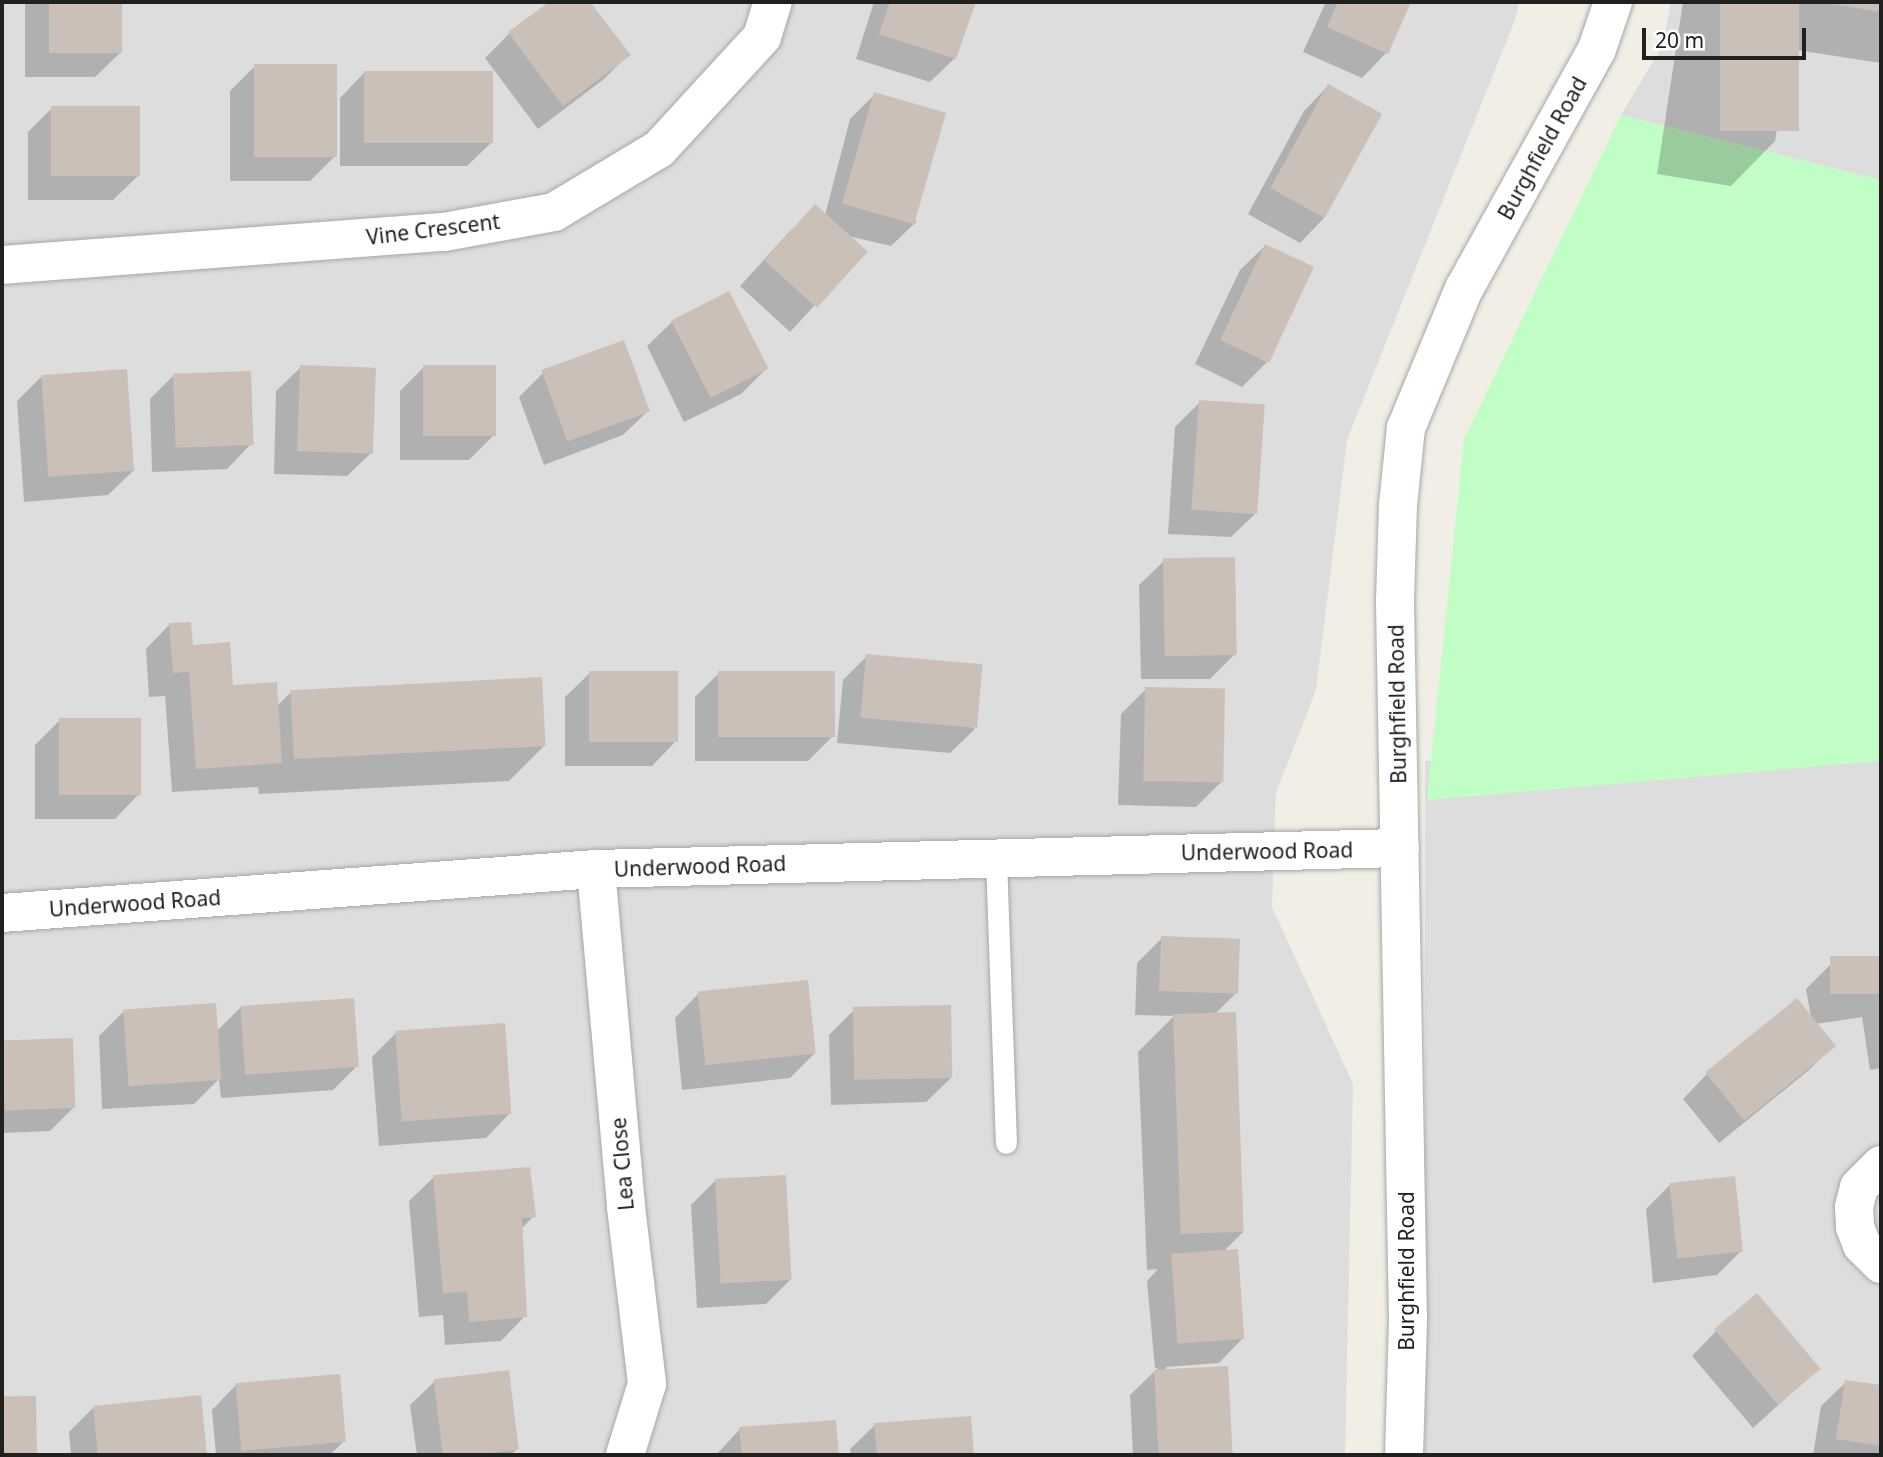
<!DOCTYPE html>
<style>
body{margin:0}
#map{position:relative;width:1883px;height:1457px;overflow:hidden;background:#f1eee6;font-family:"Noto Sans",sans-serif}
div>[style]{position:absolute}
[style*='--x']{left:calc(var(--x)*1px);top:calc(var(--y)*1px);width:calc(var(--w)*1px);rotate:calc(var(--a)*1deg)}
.residential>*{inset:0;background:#dedddd;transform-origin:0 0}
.park>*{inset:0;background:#c0fec6}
.shadow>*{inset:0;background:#0003}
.building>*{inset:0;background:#cac0b8;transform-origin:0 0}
.roads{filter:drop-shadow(0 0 2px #a7a7a7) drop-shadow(0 0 2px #a7a7a7)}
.service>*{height:21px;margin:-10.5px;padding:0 10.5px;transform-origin:10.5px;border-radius:10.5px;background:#fff}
.minor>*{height:38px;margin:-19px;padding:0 19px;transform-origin:19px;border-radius:19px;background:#fff}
.tertiary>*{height:38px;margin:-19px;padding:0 19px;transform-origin:19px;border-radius:19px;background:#fff}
span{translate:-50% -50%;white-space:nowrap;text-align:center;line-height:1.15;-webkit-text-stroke:6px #fff;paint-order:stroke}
.street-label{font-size:21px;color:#202020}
.frame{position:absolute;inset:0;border:4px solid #202020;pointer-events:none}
.scale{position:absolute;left:1642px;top:28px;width:164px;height:32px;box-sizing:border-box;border:4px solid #202020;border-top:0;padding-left:9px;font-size:21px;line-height:24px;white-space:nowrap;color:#202020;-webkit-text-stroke:5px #fff;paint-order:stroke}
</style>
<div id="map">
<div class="residential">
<div style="clip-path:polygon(2px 2px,1519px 2px,1515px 20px,1347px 440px,1316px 690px,1276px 793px,1272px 907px,1353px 1084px,1345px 1455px,2px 1455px)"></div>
<div style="clip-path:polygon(1671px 2px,1881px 2px,1881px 180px,1621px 115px,1663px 45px)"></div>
<div style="left:1881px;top:761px;width:694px;height:456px;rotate:90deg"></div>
</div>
<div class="park">
<div style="clip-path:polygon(1621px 115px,1881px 180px,1881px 761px,1427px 800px,1464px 439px)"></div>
</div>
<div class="shadow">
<div style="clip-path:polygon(25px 2px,120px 2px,120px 53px,95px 77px,25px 77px)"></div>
<div style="clip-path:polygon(552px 2px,588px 2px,628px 55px,604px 79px,538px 129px,485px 58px,509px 34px)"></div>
<div style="clip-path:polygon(874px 2px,974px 2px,955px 58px,930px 82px,856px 59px)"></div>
<div style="clip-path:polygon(1326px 2px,1409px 2px,1386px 53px,1362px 78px,1303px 52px)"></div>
<div style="clip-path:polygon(1683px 2px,1881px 2px,1881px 63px,1790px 49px,1775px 141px,1731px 186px,1657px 174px)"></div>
<div style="clip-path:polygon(255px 66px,335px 156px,310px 181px,230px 181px,230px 91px)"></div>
<div style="clip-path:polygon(364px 73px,492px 142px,467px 166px,340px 166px,340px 98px)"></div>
<div style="clip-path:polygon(1328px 86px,1380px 115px,1324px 218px,1300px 243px,1248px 214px,1304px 111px)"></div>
<div style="clip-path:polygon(875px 94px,916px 222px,891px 246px,848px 236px,865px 251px,790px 332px,740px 286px,791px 230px,825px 215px,850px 119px)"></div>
<div style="clip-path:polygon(52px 108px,138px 176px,113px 200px,28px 200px,28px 132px)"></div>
<div style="clip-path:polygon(1265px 246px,1267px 362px,1242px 387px,1195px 364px,1240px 270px)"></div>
<div style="clip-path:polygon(728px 293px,766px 369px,741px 394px,684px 422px,647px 346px,672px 322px)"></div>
<div style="clip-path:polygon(301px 367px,372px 452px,347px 476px,274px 474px,276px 391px)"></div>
<div style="clip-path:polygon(424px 367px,494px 435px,469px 460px,400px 460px,400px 391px)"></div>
<div style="clip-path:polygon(543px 373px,648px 411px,623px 435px,544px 465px,519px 397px)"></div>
<div style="clip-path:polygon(174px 375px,251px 444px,227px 469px,152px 472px,150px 399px)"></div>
<div style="clip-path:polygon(41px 377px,133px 471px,108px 495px,24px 502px,17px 401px)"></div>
<div style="clip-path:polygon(1200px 402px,1256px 513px,1231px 537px,1168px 534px,1175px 427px)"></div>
<div style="clip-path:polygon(1164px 561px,1235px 654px,1210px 679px,1141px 679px,1139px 585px)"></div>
<div style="clip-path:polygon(170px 624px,232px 687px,277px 706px,290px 693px,545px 745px,509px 781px,259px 794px,258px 787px,172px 792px,165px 696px,149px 697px,146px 649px)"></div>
<div style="clip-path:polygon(867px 656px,975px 729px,950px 753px,837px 743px,843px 680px)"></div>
<div style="clip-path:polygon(590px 673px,676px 741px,652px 766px,565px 766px,565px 697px)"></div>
<div style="clip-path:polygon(719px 673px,833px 736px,808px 761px,695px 761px,695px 697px)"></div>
<div style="clip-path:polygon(1146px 689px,1221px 782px,1196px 807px,1118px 805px,1121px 714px)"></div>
<div style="clip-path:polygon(60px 720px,139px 794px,115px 819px,35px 819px,35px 745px)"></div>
<div style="clip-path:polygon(1162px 938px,1236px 993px,1214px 1015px,1243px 1232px,1223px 1252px,1243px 1338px,1219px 1363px,1166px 1367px,1166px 1370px,1226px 1368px,1230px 1455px,1133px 1455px,1130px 1395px,1158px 1368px,1155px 1368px,1147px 1281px,1158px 1269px,1147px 1270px,1138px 1052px,1174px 1016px,1135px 1015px,1137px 963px)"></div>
<div style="clip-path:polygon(1881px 957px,1881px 1068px,1870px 1070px,1862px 1017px,1816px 1024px,1833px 1045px,1809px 1070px,1719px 1143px,1683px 1099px,1707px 1074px,1811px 1018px,1806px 989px,1831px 964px)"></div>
<div style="clip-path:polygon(699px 993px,815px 1053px,790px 1078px,682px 1090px,675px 1018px)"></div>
<div style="clip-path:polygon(241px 1007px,357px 1066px,333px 1090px,221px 1098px,219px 1079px,194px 1104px,102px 1109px,99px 1036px,123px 1012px,216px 1032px)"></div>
<div style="clip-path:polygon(854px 1010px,951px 1078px,926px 1102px,831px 1105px,829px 1035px)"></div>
<div style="clip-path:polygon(396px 1033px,510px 1113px,486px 1138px,379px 1146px,372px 1057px)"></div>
<div style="clip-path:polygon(71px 1040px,74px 1107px,50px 1131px,2px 1133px,2px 1043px)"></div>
<div style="clip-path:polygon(434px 1177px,534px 1216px,521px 1229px,525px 1316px,501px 1341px,445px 1345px,443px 1315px,419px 1317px,409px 1201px)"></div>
<div style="clip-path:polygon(716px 1180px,791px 1279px,766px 1304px,697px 1308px,691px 1205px)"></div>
<div style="clip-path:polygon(1670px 1185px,1741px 1251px,1717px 1275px,1653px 1283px,1646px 1209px)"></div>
<div style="clip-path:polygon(1716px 1331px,1819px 1368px,1753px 1428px,1692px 1356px)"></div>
<div style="clip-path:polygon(435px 1381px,517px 1449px,511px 1455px,417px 1455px,410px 1405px)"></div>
<div style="clip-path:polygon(1846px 1382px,1881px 1387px,1881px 1455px,1813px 1455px,1821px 1406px)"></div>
<div style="clip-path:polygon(236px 1385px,344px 1441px,330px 1455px,216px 1455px,212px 1410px)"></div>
<div style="clip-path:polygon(94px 1407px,205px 1454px,71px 1455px,69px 1432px)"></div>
<div style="clip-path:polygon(969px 1417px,972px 1455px,851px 1455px,850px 1449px,875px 1425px)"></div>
<div style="clip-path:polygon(834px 1422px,837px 1455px,716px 1455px,740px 1429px)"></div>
</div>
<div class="building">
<div style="left:49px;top:2px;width:73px;height:51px"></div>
<div style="clip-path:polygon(549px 2px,590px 2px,631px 55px,563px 106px,508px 32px)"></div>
<div style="clip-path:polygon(890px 2px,976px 2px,956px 59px,879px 34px)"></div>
<div style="clip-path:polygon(1338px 2px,1411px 2px,1388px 54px,1327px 27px)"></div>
<div style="left:1720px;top:2px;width:79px;height:129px"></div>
<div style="clip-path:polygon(1825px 2px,1881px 2px,1881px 12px,1825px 3px)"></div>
<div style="left:254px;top:64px;width:83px;height:93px"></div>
<div style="left:364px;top:71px;width:129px;height:72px"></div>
<div style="left:1328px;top:84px;width:62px;height:119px;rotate:29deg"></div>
<div style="left:874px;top:92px;width:75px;height:116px;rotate:16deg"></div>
<div style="left:51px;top:106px;width:89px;height:70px"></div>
<div style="left:815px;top:204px;width:71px;height:76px;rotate:42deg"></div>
<div style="left:1265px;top:244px;width:54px;height:106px;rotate:25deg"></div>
<div style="left:729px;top:291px;width:87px;height:65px;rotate:63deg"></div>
<div style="left:624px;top:340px;width:76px;height:88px;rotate:70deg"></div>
<div style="left:300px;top:365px;width:76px;height:86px;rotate:2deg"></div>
<div style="left:423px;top:365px;width:73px;height:71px"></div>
<div style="left:127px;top:369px;width:102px;height:86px;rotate:86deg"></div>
<div style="left:251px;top:371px;width:74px;height:78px;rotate:88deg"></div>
<div style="left:1199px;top:400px;width:66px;height:110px;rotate:4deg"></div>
<div style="left:1235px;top:557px;width:98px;height:72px;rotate:89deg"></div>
<div style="clip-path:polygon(191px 622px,193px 645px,230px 642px,233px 685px,277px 682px,282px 763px,196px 769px,189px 672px,173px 673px,169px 623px)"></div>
<div style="left:866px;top:654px;width:117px;height:64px;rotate:5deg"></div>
<div style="left:589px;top:671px;width:89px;height:71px"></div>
<div style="left:718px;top:671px;width:117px;height:66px"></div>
<div style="left:542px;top:677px;width:69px;height:252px;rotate:87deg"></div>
<div style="left:1145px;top:687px;width:80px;height:94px;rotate:1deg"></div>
<div style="left:59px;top:718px;width:82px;height:77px"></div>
<div style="left:1161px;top:936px;width:79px;height:55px;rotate:2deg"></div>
<div style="left:1881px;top:956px;width:38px;height:51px;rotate:90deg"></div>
<div style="left:808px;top:980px;width:74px;height:111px;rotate:84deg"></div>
<div style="left:354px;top:998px;width:69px;height:114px;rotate:86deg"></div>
<div style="left:1797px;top:998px;width:62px;height:118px;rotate:51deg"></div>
<div style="left:216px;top:1003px;width:77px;height:93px;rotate:86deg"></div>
<div style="left:951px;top:1005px;width:73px;height:98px;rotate:89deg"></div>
<div style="left:1236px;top:1012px;width:220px;height:63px;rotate:88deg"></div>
<div style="left:505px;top:1023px;width:91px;height:110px;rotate:86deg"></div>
<div style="left:73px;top:1038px;width:70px;height:71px;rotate:88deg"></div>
<div style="clip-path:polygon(530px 1167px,536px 1217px,522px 1218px,527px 1317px,469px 1322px,467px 1292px,443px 1293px,433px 1175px)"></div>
<div style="left:786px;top:1175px;width:105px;height:71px;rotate:87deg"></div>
<div style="left:1735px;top:1176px;width:76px;height:66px;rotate:84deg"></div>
<div style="left:1238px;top:1249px;width:90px;height:67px;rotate:86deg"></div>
<div style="left:1757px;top:1293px;width:99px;height:56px;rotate:50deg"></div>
<div style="left:1228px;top:1366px;width:89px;height:74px;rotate:87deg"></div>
<div style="left:509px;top:1370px;width:80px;height:76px;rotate:83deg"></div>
<div style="left:340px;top:1374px;width:68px;height:105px;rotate:85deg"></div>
<div style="clip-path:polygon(1845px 1380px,1881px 1385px,1881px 1446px,1836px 1439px)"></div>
<div style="clip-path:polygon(201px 1395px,207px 1455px,98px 1455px,93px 1406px)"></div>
<div style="left:36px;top:1396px;width:59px;height:34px;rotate:89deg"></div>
<div style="clip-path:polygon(971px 1416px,974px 1455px,877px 1455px,874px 1423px)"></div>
<div style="clip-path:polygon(836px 1420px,839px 1455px,742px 1455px,739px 1427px)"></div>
</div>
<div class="roads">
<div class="service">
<div style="--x:996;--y:858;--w:285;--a:88"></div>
</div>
<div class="minor">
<div style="--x:2;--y:265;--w:443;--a:-4.3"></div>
<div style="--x:444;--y:232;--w:112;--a:-10.3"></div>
<div style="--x:554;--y:212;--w:122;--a:-31"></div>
<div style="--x:659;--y:149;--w:152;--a:-47.4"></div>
<div style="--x:762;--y:37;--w:37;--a:-73"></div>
<div style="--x:596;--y:869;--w:339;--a:84.9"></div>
<div style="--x:626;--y:1207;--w:178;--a:83.2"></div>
<div style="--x:647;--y:1384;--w:74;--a:107.2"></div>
<div style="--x:2;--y:913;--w:596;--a:-4.24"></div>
<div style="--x:596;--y:869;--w:804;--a:-1.5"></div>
<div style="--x:1881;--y:1165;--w:31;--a:135"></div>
<div style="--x:1859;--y:1187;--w:21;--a:104"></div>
<div style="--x:1854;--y:1207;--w:20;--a:87"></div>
<div style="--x:1855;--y:1227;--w:19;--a:69"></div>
<div style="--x:1862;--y:1245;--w:27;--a:45"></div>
</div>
<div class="tertiary">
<div style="--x:1404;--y:1455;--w:136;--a:-88.3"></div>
<div style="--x:1408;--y:1319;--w:719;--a:-91.04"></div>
<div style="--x:1395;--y:600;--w:95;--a:-88.2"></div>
<div style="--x:1398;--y:505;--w:77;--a:-84.1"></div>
<div style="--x:1406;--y:428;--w:151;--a:-67.4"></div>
<div style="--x:1464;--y:289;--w:274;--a:-61"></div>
<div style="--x:1597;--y:49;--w:50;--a:-71.2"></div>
</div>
</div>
<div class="street-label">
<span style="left:1542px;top:148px;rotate:-61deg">Burghfield Road</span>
<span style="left:433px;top:229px;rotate:-7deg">Vine Crescent</span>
<span style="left:1397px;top:704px;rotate:-91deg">Burghfield Road</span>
<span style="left:1267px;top:851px;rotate:-1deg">Underwood Road</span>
<span style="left:700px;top:866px;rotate:-2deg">Underwood Road</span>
<span style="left:135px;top:903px;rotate:-4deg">Underwood Road</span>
<span style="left:622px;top:1164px;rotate:-95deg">Lea Close</span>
<span style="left:1406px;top:1271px;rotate:-90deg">Burghfield Road</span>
</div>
<div class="frame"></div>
<div class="scale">20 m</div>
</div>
